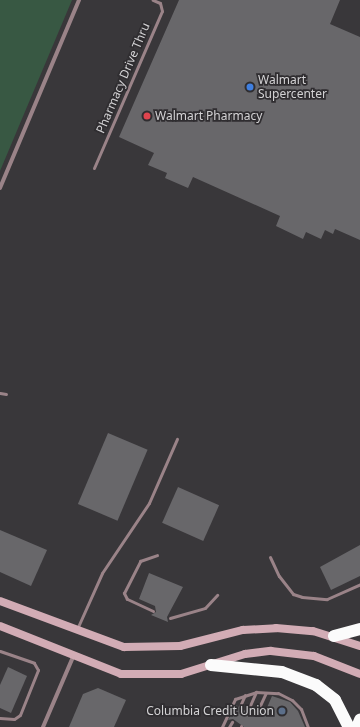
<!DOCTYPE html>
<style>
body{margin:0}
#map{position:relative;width:360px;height:727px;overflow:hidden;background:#39373a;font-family:"Noto Sans",sans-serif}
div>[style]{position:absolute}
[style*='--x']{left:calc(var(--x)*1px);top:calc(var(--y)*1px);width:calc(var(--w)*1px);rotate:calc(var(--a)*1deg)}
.green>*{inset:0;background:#385843}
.building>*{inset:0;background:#68676a;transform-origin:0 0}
.lane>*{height:3px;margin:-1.5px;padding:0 1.5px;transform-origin:1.5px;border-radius:1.5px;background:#9a8388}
.street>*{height:4px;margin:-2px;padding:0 2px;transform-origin:2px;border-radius:2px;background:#9a8388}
.secondary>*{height:8px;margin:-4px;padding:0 4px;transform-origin:4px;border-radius:4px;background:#d2acb5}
.highway>*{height:12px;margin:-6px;padding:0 6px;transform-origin:6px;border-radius:6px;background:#fbfbfb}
.dots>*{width:11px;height:11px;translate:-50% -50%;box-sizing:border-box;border:2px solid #2f2d30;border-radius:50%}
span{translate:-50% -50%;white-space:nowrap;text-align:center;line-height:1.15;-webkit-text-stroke:3.5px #2f2d30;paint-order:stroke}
.street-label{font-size:12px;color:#d4d3d5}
.poi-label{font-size:12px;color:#d4d3d5}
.left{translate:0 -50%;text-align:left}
.right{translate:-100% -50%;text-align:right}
</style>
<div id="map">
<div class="green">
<div style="clip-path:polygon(0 0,72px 0,0 171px)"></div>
</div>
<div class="building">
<div style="clip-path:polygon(179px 0,340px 0,330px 24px,360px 37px,360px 240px,335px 229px,333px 234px,325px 230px,321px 239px,306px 232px,303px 239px,276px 226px,280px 216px,193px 177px,188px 188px,165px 178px,167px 173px,148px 165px,154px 153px,119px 137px)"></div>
<div style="left:108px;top:433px;width:43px;height:77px;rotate:23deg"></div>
<div style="left:178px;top:487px;width:45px;height:39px;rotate:24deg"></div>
<div style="clip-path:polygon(0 530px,47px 550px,31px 586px,0 572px)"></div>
<div style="clip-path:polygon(360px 545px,360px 576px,331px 590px,320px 567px)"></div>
<div style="clip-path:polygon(149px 573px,183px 587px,167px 617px,168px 622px,151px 615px,156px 612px,155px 606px,139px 599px)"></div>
<div style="clip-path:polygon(8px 667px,27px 676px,11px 713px,0 708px,0 685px)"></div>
<div style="clip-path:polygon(98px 688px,126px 700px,114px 727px,69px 727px,83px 694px)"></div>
<div style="clip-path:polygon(272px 696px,290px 702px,298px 711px,305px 727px,244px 727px,233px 719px,228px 720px,236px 705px,255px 717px,263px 717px)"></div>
</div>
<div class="lane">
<div style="--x:94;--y:168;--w:171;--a:-66.6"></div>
<div style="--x:162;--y:11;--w:8;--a:-104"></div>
<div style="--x:160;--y:3;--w:8;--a:-157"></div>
<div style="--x:0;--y:393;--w:6;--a:9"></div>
<div style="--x:270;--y:557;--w:21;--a:65"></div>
<div style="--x:279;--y:576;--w:23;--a:52"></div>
<div style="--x:293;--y:594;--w:9;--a:18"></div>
<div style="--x:302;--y:597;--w:25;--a:5"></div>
<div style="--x:327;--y:599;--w:36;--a:-24"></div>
<div style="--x:153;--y:611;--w:29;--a:-155"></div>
<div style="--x:127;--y:599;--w:7;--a:-117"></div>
<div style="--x:124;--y:593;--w:36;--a:-63"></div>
<div style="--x:140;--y:561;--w:18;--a:-19"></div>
<div style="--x:170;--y:618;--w:36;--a:-16"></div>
<div style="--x:205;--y:608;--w:18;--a:-47"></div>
<div style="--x:77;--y:629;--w:61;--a:-65.9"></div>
<div style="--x:102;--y:573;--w:84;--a:-56.1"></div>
<div style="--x:149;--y:503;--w:70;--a:-66.4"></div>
<div style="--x:0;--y:651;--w:36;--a:19"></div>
<div style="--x:34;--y:663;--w:8;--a:60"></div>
<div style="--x:38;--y:670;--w:48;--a:111.8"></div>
<div style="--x:20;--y:715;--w:7;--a:146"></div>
<div style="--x:14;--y:719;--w:14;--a:-176"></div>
<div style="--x:240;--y:706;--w:12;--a:-66"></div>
<div style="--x:248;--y:710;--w:20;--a:-66"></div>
<div style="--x:256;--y:714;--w:23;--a:-65"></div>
<div style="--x:222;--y:727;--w:31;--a:-65"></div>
<div style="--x:235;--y:699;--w:22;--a:-18"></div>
<div style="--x:256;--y:692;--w:22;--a:3"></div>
<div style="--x:278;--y:693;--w:16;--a:27"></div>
<div style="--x:292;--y:700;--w:13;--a:45"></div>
<div style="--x:301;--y:709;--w:19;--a:69"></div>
<div style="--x:229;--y:727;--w:6;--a:-59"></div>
<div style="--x:241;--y:727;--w:1;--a:-90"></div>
</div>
<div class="street">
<div style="--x:0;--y:188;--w:204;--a:-67.2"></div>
<div style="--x:43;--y:727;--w:76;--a:-66.8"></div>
</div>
<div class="secondary">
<div style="--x:0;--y:601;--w:132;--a:20.4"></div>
<div style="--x:124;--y:647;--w:56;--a:-1"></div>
<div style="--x:180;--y:646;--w:65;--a:-14.3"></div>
<div style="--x:243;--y:630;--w:33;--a:-3"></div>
<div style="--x:276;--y:628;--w:37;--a:5"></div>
<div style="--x:313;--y:631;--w:49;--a:17.7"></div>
<div style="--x:0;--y:626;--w:130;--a:21.6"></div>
<div style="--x:121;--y:674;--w:60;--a:0"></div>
<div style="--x:181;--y:674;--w:67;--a:-17.4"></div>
<div style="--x:245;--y:654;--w:26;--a:-7"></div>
<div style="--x:271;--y:651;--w:43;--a:6.6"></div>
<div style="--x:314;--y:656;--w:49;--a:21.4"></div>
</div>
<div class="highway">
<div style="--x:334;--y:636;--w:27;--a:-15"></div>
<div style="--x:211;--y:665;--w:71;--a:5.6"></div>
<div style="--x:282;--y:672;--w:36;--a:21"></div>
<div style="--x:316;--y:685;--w:24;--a:38"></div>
<div style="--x:335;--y:700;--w:30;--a:63"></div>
<div style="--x:357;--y:727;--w:8;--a:-67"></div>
</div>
<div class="dots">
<div style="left:250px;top:87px;background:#3f7fe0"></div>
<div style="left:147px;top:116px;background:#e0444e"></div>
<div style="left:282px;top:711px;background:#5c6f8a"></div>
</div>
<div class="street-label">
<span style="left:123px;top:78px;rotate:-67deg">Pharmacy Drive Thru</span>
</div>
<div class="poi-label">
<span class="left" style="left:258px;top:87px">Walmart<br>Supercenter</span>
<span class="left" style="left:155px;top:116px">Walmart Pharmacy</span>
<span class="right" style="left:274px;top:711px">Columbia Credit Union</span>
</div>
</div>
